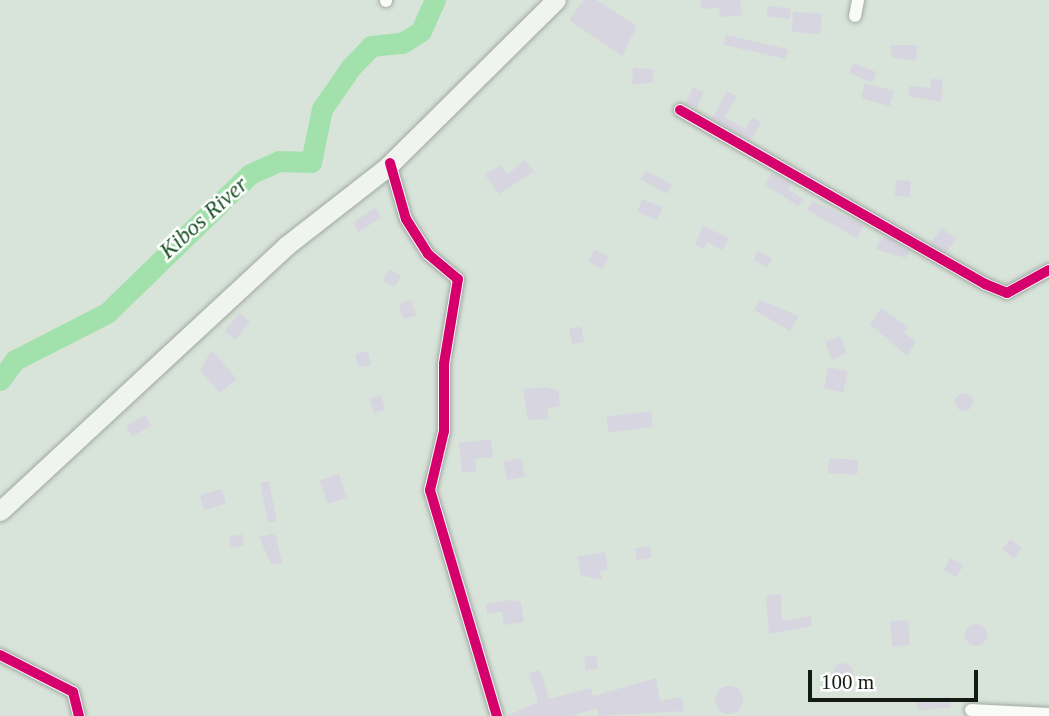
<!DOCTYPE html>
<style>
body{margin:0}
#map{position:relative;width:1049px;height:716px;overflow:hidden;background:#d8e3da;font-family:Georgia,serif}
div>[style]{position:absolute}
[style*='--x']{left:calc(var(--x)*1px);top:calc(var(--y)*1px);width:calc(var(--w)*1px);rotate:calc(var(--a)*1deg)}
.river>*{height:21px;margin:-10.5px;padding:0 10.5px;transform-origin:10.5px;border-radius:10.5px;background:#a3e1ac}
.building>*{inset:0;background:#d7d6e0;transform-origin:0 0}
.round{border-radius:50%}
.roads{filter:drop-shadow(0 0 2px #a0a8a1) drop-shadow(0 0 2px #a0a8a1)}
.minor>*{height:12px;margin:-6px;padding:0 6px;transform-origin:6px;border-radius:6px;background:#f9fbf9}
.secondary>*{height:19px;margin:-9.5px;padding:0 9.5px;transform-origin:9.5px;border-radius:9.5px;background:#eff4f0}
.cycleway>*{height:10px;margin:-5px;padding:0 5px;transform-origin:5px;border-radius:5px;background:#d6006c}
span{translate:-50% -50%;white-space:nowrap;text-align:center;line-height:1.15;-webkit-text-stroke:5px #fff;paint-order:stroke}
.water-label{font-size:23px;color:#195427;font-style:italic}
.scale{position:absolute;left:808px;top:670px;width:170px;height:32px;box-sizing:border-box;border:4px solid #131a14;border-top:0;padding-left:9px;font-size:21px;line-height:24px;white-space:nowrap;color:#131a14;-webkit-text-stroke:5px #fff;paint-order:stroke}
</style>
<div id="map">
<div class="river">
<div style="--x:0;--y:380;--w:25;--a:-53"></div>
<div style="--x:15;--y:360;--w:103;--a:-27.1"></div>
<div style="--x:107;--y:313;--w:199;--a:-44.2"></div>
<div style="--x:250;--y:174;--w:32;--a:-24"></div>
<div style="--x:279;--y:161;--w:32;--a:2"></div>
<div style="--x:311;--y:162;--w:54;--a:-78.3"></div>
<div style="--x:322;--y:109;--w:51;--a:-55.4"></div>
<div style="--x:351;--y:67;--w:29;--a:-46"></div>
<div style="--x:371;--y:46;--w:31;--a:-6"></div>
<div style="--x:402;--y:43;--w:22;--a:-32"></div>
<div style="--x:421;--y:31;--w:34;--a:-66"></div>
</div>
<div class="building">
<div style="clip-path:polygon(584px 0,596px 0,637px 26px,622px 56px,569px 20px)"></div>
<div style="clip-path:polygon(701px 0,740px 0,742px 15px,720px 17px,719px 8px,701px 9px)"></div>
<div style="left:768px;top:6px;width:23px;height:10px;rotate:7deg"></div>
<div style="left:793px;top:12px;width:29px;height:20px;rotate:4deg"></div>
<div style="left:726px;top:35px;width:64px;height:10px;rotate:13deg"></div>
<div style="clip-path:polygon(891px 45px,917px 45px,916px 61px,891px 57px)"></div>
<div style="left:853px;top:63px;width:25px;height:11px;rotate:21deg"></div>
<div style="clip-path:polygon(633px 68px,653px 69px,653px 82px,632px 85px)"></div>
<div style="clip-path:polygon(931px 78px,943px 80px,941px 102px,909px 96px,909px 86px,930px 88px)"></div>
<div style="left:865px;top:83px;width:30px;height:16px;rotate:15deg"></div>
<div style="left:693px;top:87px;width:12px;height:18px;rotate:24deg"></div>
<div style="clip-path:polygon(727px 91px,737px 96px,725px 117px,746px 129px,752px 117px,761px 122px,751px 141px,712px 118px)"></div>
<div style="clip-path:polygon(524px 160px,535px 171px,499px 194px,485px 175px,500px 165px,508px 175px)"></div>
<div style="clip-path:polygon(647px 171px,672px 185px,668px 194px,640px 179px)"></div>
<div style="clip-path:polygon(772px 173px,791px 183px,788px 189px,803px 199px,798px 206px,765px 185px)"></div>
<div style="left:896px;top:180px;width:15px;height:16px;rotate:4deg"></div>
<div style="left:642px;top:199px;width:22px;height:14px;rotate:21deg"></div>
<div style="clip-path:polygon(812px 201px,864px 225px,857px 238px,807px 210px)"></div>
<div style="left:375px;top:208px;width:11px;height:27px;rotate:56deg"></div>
<div style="clip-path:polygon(703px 226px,729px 238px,722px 250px,707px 242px,704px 249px,695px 245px)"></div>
<div style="left:942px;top:228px;width:18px;height:19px;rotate:38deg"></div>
<div style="clip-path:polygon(884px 236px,910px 251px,906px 258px,875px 249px)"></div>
<div style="left:595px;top:249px;width:16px;height:14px;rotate:30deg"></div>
<div style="left:758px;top:251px;width:16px;height:10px;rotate:27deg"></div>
<div style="left:389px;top:269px;width:14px;height:13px;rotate:30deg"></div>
<div style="left:411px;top:300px;width:16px;height:13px;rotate:72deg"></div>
<div style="clip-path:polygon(760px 300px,799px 316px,790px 331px,754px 310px)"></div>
<div style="clip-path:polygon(881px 308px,908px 327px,904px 333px,916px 342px,907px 356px,870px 324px)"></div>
<div style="left:239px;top:313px;width:14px;height:23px;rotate:39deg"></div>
<div style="left:581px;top:326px;width:16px;height:12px;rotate:79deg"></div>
<div style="left:840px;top:336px;width:19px;height:16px;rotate:69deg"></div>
<div style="clip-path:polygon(212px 350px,237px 379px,220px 393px,200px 370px)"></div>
<div style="left:368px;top:351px;width:14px;height:13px;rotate:78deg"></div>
<div style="left:828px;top:367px;width:20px;height:22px;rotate:11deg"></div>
<div style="clip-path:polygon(547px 387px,559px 391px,560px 406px,548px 408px,548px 419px,528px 420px,523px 389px)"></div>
<div class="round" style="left:955px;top:393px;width:18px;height:18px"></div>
<div style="left:381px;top:395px;width:15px;height:12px;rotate:74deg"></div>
<div style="left:651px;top:411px;width:16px;height:45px;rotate:83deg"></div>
<div style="left:145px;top:415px;width:12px;height:22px;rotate:59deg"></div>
<div style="clip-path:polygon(491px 439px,493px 457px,475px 459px,477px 471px,462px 473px,459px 443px)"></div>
<div style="left:521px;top:458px;width:19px;height:18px;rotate:78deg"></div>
<div style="left:829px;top:458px;width:29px;height:15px;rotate:4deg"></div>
<div style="left:339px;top:474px;width:25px;height:20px;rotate:72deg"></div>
<div style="left:269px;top:481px;width:41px;height:9px;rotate:79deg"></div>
<div style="left:222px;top:489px;width:15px;height:23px;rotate:74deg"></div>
<div style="clip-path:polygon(275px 533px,282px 563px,271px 564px,259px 537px)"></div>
<div style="left:242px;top:534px;width:12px;height:13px;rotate:81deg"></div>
<div style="left:1010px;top:539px;width:15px;height:13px;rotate:37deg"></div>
<div style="left:650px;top:546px;width:12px;height:15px;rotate:81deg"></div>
<div style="clip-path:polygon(605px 552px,608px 569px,600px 571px,602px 580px,581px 575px,577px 557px)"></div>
<div style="left:950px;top:558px;width:15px;height:14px;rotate:28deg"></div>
<div style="clip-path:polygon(781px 594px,782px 621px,811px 616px,812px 626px,769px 634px,766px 595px)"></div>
<div style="clip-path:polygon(510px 600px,521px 602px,524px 622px,504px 625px,502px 612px,487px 614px,486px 604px)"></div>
<div style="left:908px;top:620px;width:25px;height:18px;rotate:85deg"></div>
<div class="round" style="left:965px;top:624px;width:22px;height:22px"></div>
<div style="left:596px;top:655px;width:14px;height:12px;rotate:82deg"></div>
<div class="round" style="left:833px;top:663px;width:20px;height:20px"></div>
<div style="clip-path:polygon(540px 670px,549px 699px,591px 688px,593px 696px,656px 678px,660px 701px,681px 697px,684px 711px,599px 716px,597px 708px,571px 716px,506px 716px,538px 702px,529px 673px)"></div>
<div class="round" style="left:715px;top:686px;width:28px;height:28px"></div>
<div style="left:950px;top:697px;width:10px;height:33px;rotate:84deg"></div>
</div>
<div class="roads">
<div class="minor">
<div style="--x:386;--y:1;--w:1;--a:-90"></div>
<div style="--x:855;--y:16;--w:16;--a:-79"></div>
<div style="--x:680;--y:110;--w:351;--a:29.7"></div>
<div style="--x:985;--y:284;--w:24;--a:22"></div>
<div style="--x:1007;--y:293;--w:48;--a:-28.7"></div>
<div style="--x:390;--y:163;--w:58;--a:74.1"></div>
<div style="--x:406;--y:219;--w:41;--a:57.8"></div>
<div style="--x:428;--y:254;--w:39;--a:40"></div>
<div style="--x:458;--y:279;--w:86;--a:99.4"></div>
<div style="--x:444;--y:364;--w:67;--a:90"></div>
<div style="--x:444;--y:431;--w:61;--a:103.3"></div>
<div style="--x:430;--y:490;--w:236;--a:73.5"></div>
<div style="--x:0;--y:655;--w:82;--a:26.9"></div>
<div style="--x:73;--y:692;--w:25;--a:76"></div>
<div style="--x:971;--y:710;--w:78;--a:2.9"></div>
</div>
<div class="secondary">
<div style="--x:0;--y:511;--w:390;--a:-42.8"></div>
<div style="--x:286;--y:246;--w:127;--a:-38"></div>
<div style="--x:386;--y:168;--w:239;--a:-44.7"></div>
</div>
</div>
<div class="cycleway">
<div style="--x:680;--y:110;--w:351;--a:29.7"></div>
<div style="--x:985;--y:284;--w:24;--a:22"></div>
<div style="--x:1007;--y:293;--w:48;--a:-28.7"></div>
<div style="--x:390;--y:163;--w:58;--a:74.1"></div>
<div style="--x:406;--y:219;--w:41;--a:57.8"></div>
<div style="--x:428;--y:254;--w:39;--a:40"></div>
<div style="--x:458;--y:279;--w:86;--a:99.4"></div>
<div style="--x:444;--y:364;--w:67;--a:90"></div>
<div style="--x:444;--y:431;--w:61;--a:103.3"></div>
<div style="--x:430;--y:490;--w:236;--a:73.5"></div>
<div style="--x:0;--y:655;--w:82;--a:26.9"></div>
<div style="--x:73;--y:692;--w:25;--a:76"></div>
</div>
<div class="water-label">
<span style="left:204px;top:218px;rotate:-42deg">Kibos River</span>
</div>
<div class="scale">100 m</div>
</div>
